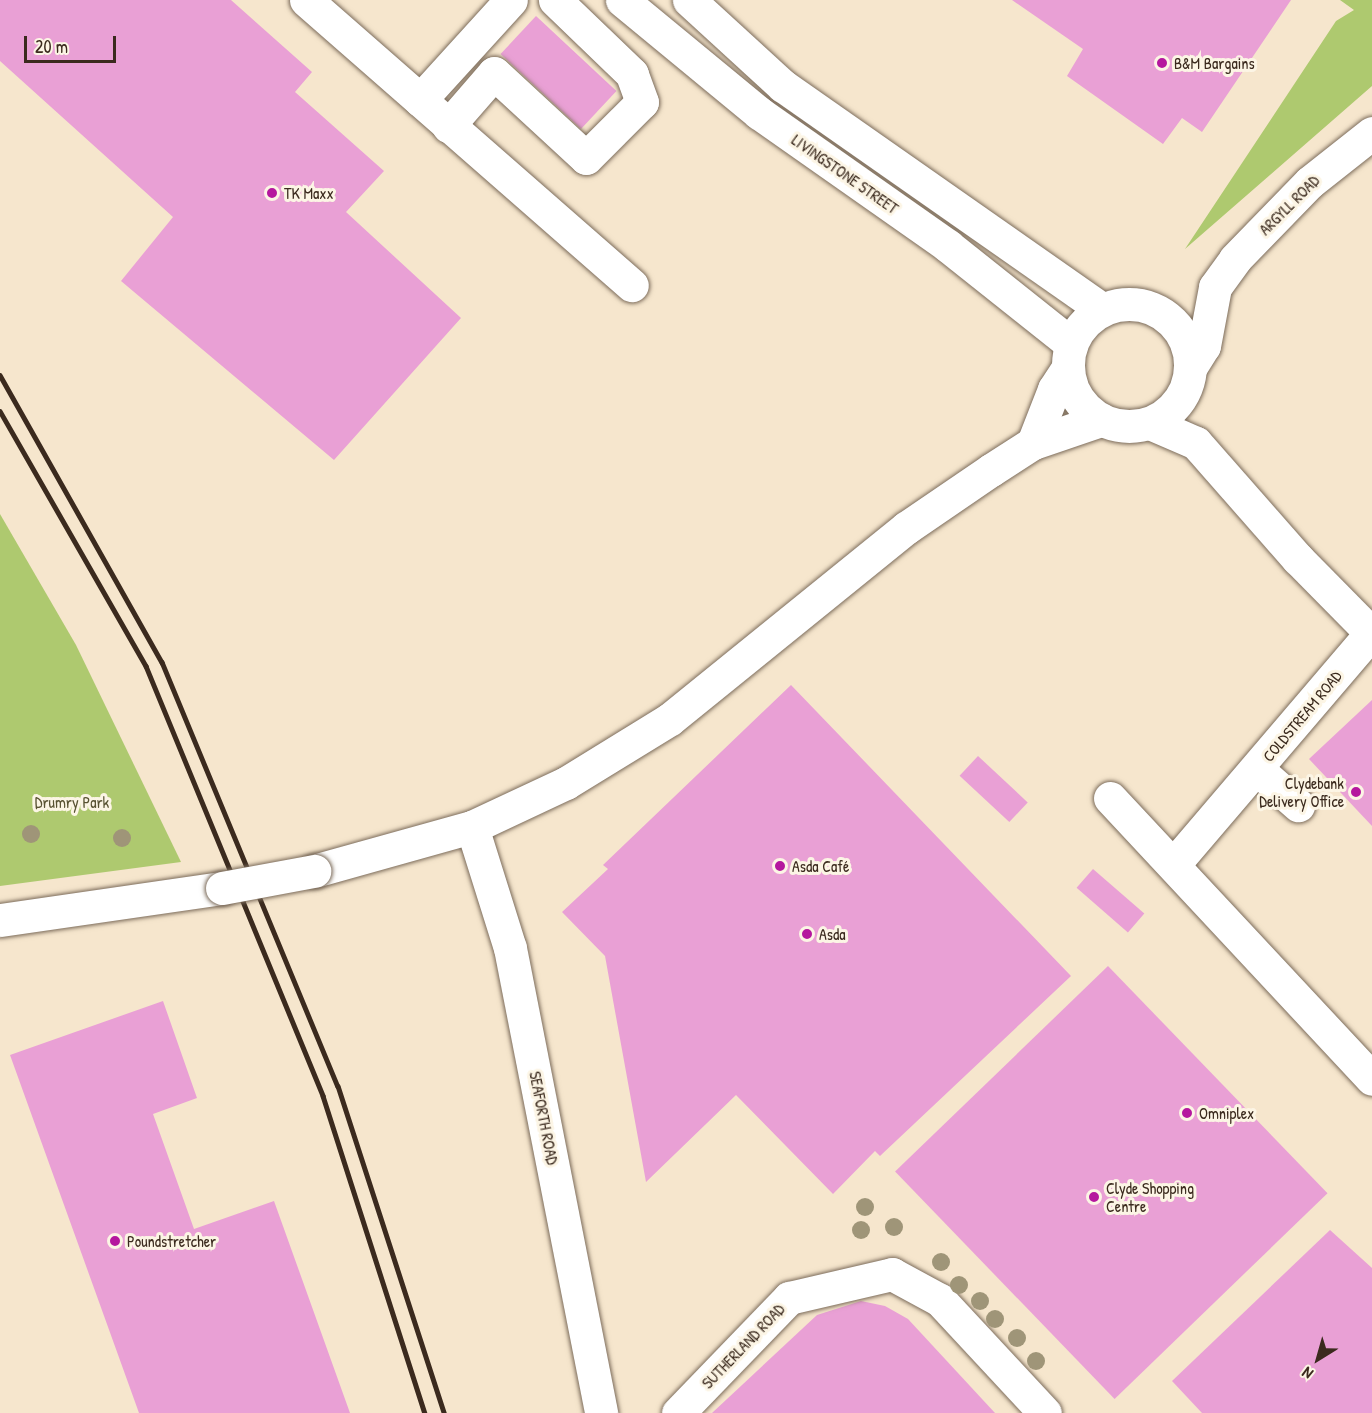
<!DOCTYPE html>
<meta charset="utf-8">
<style>
body{margin:0}
#map{position:relative;width:1372px;height:1413px;overflow:hidden;background:#f6e6cd;font-family:"Patrick Hand",sans-serif}
div>[style]{position:absolute}
[style*='--x']{left:calc(var(--x)*1px);top:calc(var(--y)*1px);width:calc(var(--w)*1px);rotate:calc(var(--a)*1deg)}
.green>*{inset:0;background:#aec96f}
.building>*{inset:0;background:#e9a0d5;transform-origin:0 0}
.roads{filter:drop-shadow(0 0 2px #7c6c5b) drop-shadow(0 0 2px #7c6c5b)}
.minor>*{height:33px;margin:-16.5px;padding:0 16.5px;transform-origin:16.5px;border-radius:16.5px;background:#fff}
.minor>.ring{margin:-16.5px;padding:0;box-sizing:content-box;background:none;border:33px solid #fff;border-radius:50%}
.rail>*{height:4.5px;margin:-2.25px;padding:0 2.25px;transform-origin:2.25px;border-radius:2.25px;background:#3b2a1e}
.bridges{filter:drop-shadow(0 0 2px #7c6c5b) drop-shadow(0 0 2px #7c6c5b)}
.minor-bridge>*{height:33px;margin:-16.5px;padding:0 16.5px;transform-origin:16.5px;border-radius:16.5px;background:#fff}
.trees>*{width:18px;height:18px;margin:-9px;border-radius:50%;background:#9f9578}
.dots>*{width:16px;height:16px;translate:-50% -50%;box-sizing:border-box;border:3px solid #fcf5e5;border-radius:50%}
span{translate:-50% -50%;white-space:nowrap;text-align:center;line-height:1.15;-webkit-text-stroke:6px #fcf5e5;paint-order:stroke}
.poi-label{font-size:16px;color:#3b2a1e}
.left{translate:0 -50%;text-align:left}
.right{translate:-100% -50%;text-align:right}
.street-label{font-size:16px;color:#3b2a1e}
.park-label{font-size:16px;color:#585232}
.north{position:absolute;left:1288px;top:1329px;width:60px;height:60px;-webkit-text-stroke:4px #fcf5e5;paint-order:stroke;rotate:217deg;font-size:16px;font-weight:700;line-height:24px;text-align:center;color:#3b2a1e}
.north::after{content:'';display:block;margin:auto;width:21px;height:27px;background:#3b2a1e;clip-path:polygon(50% 0,100% 100%,50% 72%,0 100%)}
.scale{position:absolute;left:24px;top:36px;width:92px;height:27px;box-sizing:border-box;border:3px solid #3b2a1e;border-top:0;padding-left:8px;font-size:18px;line-height:21px;white-space:nowrap;color:#3b2a1e;-webkit-text-stroke:4px #fcf5e5;paint-order:stroke}
</style>
<div id="map">
<div class="green">
<div style="clip-path:polygon(1340px 0,1372px 0,1372px 86px,1185px 249px,1336px 21px,1354px 10px)"></div>
<div style="clip-path:polygon(0 514px,76px 645px,181px 862px,0 886px)"></div>
</div>
<div class="building">
<div style="clip-path:polygon(0 0,231px 0,312px 72px,295px 92px,384px 171px,346px 212px,461px 318px,334px 460px,121px 281px,173px 217px,0 61px)"></div>
<div style="clip-path:polygon(1012px 0,1291px 0,1202px 132px,1182px 118px,1163px 144px,1067px 76px,1083px 49px)"></div>
<div style="left:536px;top:16px;width:110px;height:52px;rotate:43deg"></div>
<div style="clip-path:polygon(791px 685px,1071px 976px,880px 1156px,875px 1151px,833px 1194px,736px 1095px,646px 1182px,605px 956px,562px 912px,608px 869px,603px 865px)"></div>
<div style="clip-path:polygon(1372px 700px,1372px 826px,1309px 759px)"></div>
<div style="left:978px;top:756px;width:68px;height:27px;rotate:43deg"></div>
<div style="left:1093px;top:869px;width:68px;height:25px;rotate:41deg"></div>
<div style="left:1108px;top:966px;width:316px;height:296px;rotate:46deg"></div>
<div style="clip-path:polygon(163px 1001px,197px 1098px,153px 1114px,194px 1229px,274px 1201px,350px 1413px,139px 1413px,10px 1055px)"></div>
<div style="clip-path:polygon(1330px 1230px,1372px 1268px,1372px 1413px,1202px 1413px,1172px 1381px)"></div>
<div style="clip-path:polygon(861px 1301px,885px 1306px,908px 1319px,995px 1413px,712px 1413px,817px 1315px)"></div>
</div>
<div class="roads">
<div class="minor">
<div style="--x:306;--y:0;--w:433;--a:41.2"></div>
<div style="--x:622;--y:0;--w:178;--a:39.5"></div>
<div style="--x:759;--y:113;--w:231;--a:35.1"></div>
<div style="--x:948;--y:246;--w:157;--a:38.5"></div>
<div style="--x:689;--y:0;--w:127;--a:42.5"></div>
<div style="--x:783;--y:86;--w:389;--a:35"></div>
<div style="--x:420;--y:100;--w:135;--a:-47.7"></div>
<div style="--x:448;--y:126;--w:70;--a:-49"></div>
<div style="--x:494;--y:73;--w:125;--a:42.7"></div>
<div style="--x:586;--y:158;--w:79;--a:-45"></div>
<div style="--x:642;--y:102;--w:30;--a:-110"></div>
<div style="--x:632;--y:74;--w:107;--a:-136.1"></div>
<div class="ring" style="left:1068px;top:304px;width:89px;height:89px"></div>
<div style="--x:1190;--y:368;--w:26;--a:-58"></div>
<div style="--x:1204;--y:346;--w:60;--a:-79.4"></div>
<div style="--x:1215;--y:287;--w:34;--a:-54"></div>
<div style="--x:1235;--y:259;--w:107;--a:-45.8"></div>
<div style="--x:1310;--y:182;--w:79;--a:-38.3"></div>
<div style="--x:1150;--y:423;--w:50;--a:23.5"></div>
<div style="--x:1196;--y:443;--w:154;--a:48.7"></div>
<div style="--x:1298;--y:559;--w:105;--a:45.4"></div>
<div style="--x:1033;--y:443;--w:58;--a:-68.7"></div>
<div style="--x:1054;--y:389;--w:24;--a:-57"></div>
<div style="--x:1257;--y:769;--w:55;--a:41.3"></div>
<div style="--x:1110;--y:798;--w:384;--a:47"></div>
<div style="--x:472;--y:827;--w:127;--a:72.6"></div>
<div style="--x:510;--y:948;--w:474;--a:78.9"></div>
<div style="--x:1174;--y:864;--w:304;--a:-49.5"></div>
<div style="--x:314;--y:871;--w:164;--a:-15.6"></div>
<div style="--x:472;--y:827;--w:104;--a:-25.1"></div>
<div style="--x:566;--y:783;--w:122;--a:-31.6"></div>
<div style="--x:670;--y:719;--w:304;--a:-39"></div>
<div style="--x:906;--y:528;--w:103;--a:-34.3"></div>
<div style="--x:991;--y:470;--w:50;--a:-32.7"></div>
<div style="--x:1033;--y:443;--w:72;--a:-18.7"></div>
<div style="--x:0;--y:920;--w:224;--a:-8.2"></div>
<div style="--x:678;--y:1413;--w:160;--a:-46"></div>
<div style="--x:789;--y:1298;--w:106;--a:-13.1"></div>
<div style="--x:892;--y:1274;--w:55;--a:28.4"></div>
<div style="--x:940;--y:1300;--w:154;--a:47.1"></div>
</div>
</div>
<div class="rail">
<div style="--x:0;--y:375;--w:330;--a:60.6"></div>
<div style="--x:162;--y:662;--w:459;--a:67.5"></div>
<div style="--x:338;--y:1086;--w:344;--a:72"></div>
<div style="--x:0;--y:411;--w:294;--a:60.2"></div>
<div style="--x:146;--y:666;--w:465;--a:67.6"></div>
<div style="--x:323;--y:1096;--w:333;--a:72.2"></div>
</div>
<div class="bridges">
<div class="minor-bridge">
<div style="--x:222;--y:888;--w:94;--a:-10.5"></div>
</div>
</div>
<div class="trees">
<div style="left:31px;top:834px"></div>
<div style="left:122px;top:838px"></div>
<div style="left:865px;top:1207px"></div>
<div style="left:894px;top:1227px"></div>
<div style="left:861px;top:1230px"></div>
<div style="left:941px;top:1262px"></div>
<div style="left:959px;top:1285px"></div>
<div style="left:980px;top:1301px"></div>
<div style="left:995px;top:1319px"></div>
<div style="left:1017px;top:1338px"></div>
<div style="left:1036px;top:1361px"></div>
</div>
<div class="dots">
<div style="left:1162px;top:63px;background:#b5179e"></div>
<div style="left:272px;top:193px;background:#b5179e"></div>
<div style="left:1356px;top:792px;background:#b5179e"></div>
<div style="left:780px;top:866px;background:#b5179e"></div>
<div style="left:807px;top:934px;background:#b5179e"></div>
<div style="left:1187px;top:1113px;background:#b5179e"></div>
<div style="left:1094px;top:1197px;background:#b5179e"></div>
<div style="left:115px;top:1241px;background:#b5179e"></div>
</div>
<div class="poi-label">
<span class="left" style="left:1174px;top:63px">B&amp;M Bargains</span>
<span class="left" style="left:284px;top:193px">TK Maxx</span>
<span class="right" style="left:1344px;top:792px">Clydebank<br>Delivery Office</span>
<span class="left" style="left:792px;top:866px">Asda Café</span>
<span class="left" style="left:819px;top:934px">Asda</span>
<span class="left" style="left:1199px;top:1113px">Omniplex</span>
<span class="left" style="left:1106px;top:1197px">Clyde Shopping<br>Centre</span>
<span class="left" style="left:127px;top:1241px">Poundstretcher</span>
</div>
<div class="street-label">
<span style="left:845px;top:174px;rotate:35deg">LIVINGSTONE STREET</span>
<span style="left:1289px;top:205px;rotate:-45deg">ARGYLL ROAD</span>
<span style="left:1302px;top:716px;rotate:-50deg">COLDSTREAM ROAD</span>
<span style="left:544px;top:1118px;rotate:79deg">SEAFORTH ROAD</span>
<span style="left:743px;top:1346px;rotate:-46deg">SUTHERLAND ROAD</span>
</div>
<div class="park-label">
<span style="left:72px;top:802px">Drumry Park</span>
</div>
<div class="north">N</div>
<div class="scale">20 m</div>
</div>
